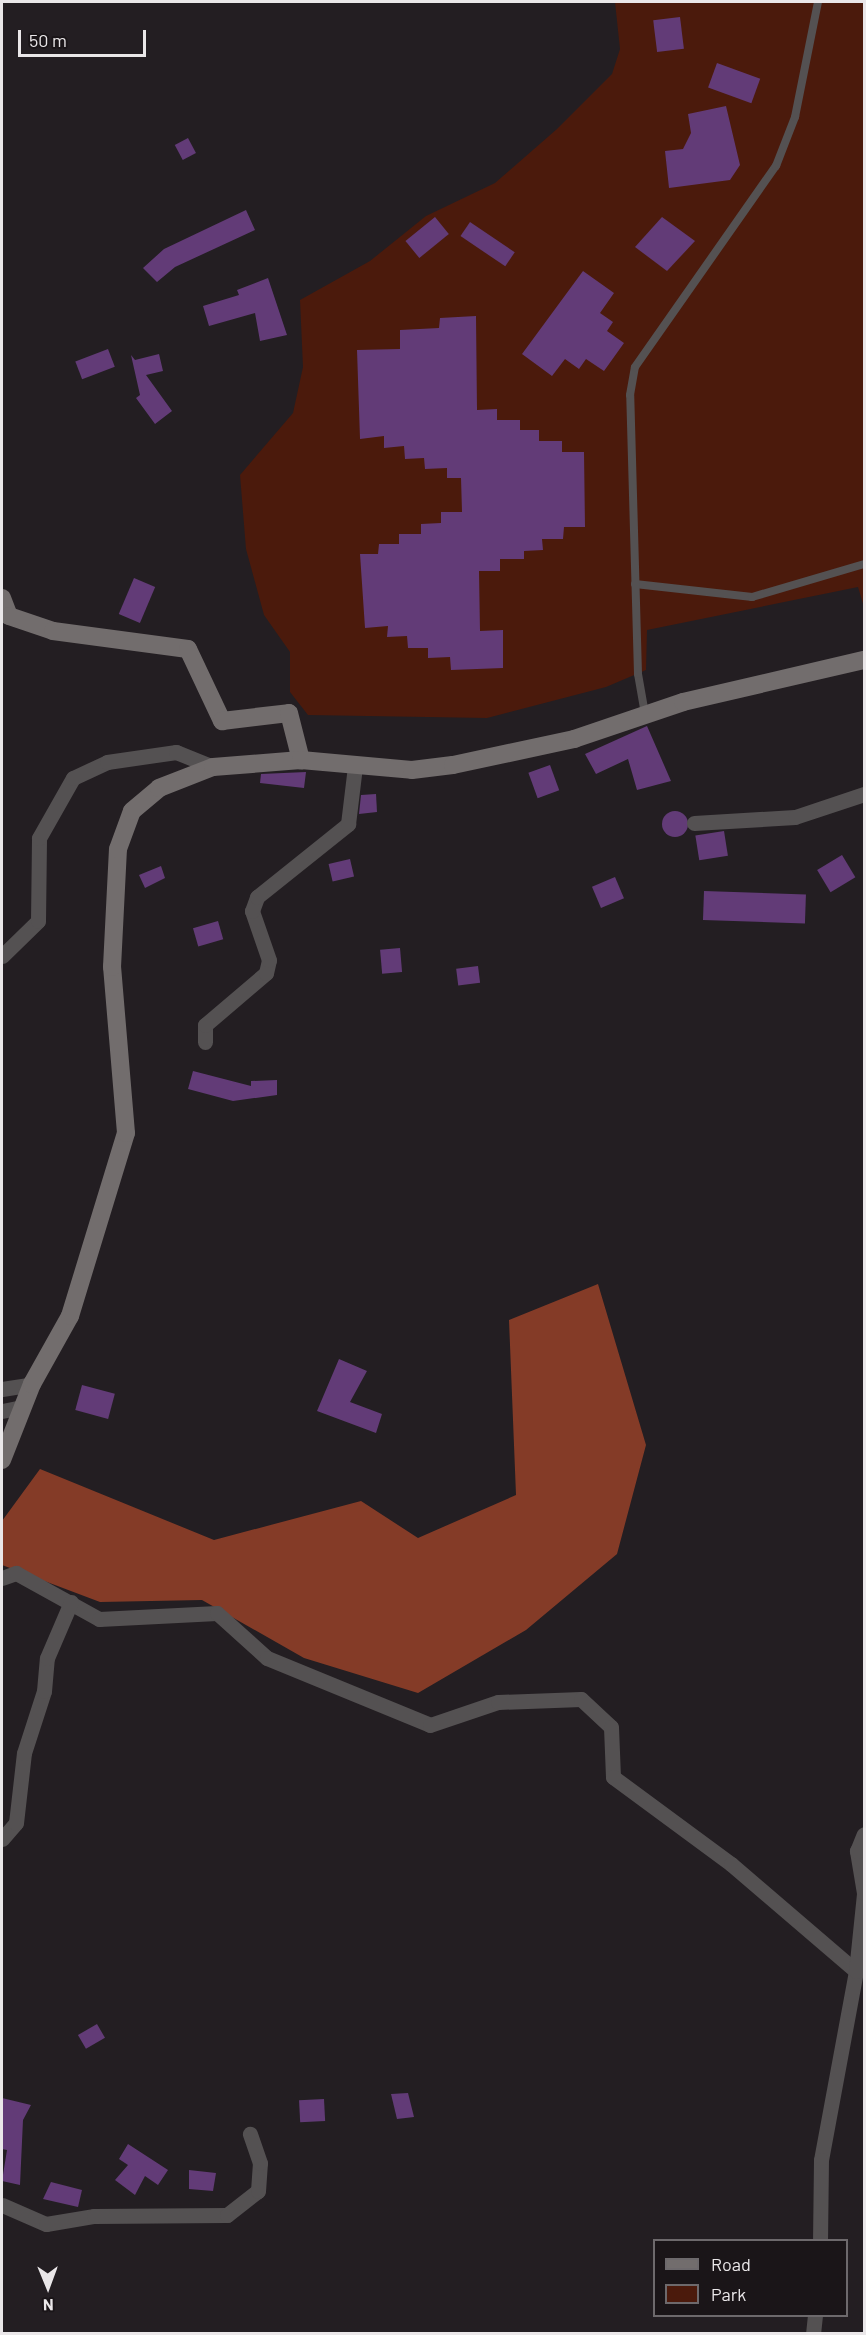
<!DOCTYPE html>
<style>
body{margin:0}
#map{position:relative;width:866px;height:2335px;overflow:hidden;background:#231e22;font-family:Barlow,sans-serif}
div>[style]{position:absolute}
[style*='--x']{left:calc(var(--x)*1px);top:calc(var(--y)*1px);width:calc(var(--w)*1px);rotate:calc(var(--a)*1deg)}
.green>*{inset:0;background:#4b1a0c}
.forest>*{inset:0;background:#843b27}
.building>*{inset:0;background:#623b77;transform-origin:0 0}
.round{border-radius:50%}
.lane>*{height:8px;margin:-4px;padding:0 4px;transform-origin:4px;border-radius:4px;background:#545152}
.street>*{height:15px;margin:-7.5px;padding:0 7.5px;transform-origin:7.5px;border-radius:7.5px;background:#545152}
.secondary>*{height:18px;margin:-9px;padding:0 9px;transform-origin:9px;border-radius:9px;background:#726d6d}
span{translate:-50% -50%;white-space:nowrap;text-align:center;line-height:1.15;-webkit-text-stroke:6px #1a1518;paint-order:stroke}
.frame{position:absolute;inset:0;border:3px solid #eae7e9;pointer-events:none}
.legend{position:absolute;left:653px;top:2239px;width:195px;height:78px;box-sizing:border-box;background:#1a1518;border:2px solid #6d696c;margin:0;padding:8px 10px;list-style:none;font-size:18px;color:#eae7e9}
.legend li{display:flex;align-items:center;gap:12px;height:30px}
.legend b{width:30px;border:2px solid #6d696c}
.north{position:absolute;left:18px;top:2257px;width:60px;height:60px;-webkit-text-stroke:4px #1a1518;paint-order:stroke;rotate:179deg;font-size:16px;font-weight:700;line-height:24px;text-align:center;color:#eae7e9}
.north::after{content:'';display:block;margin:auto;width:21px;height:27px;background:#eae7e9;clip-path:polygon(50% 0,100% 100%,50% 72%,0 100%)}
.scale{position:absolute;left:18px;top:30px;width:128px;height:27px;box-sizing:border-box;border:3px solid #eae7e9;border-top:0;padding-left:8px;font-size:18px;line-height:21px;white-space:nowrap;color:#eae7e9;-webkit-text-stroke:4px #1a1518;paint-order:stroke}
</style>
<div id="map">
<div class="green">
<div style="clip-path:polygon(615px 2px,864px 2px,864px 607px,858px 587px,647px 630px,646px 670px,606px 687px,487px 718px,308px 715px,290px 692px,290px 652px,264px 615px,246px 549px,240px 475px,293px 413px,303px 367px,300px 300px,370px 261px,426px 216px,495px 183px,557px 129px,612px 74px,620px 49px)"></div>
</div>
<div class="forest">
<div style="clip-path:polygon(598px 1284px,646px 1445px,617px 1554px,526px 1630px,418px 1693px,304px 1658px,202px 1600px,100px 1602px,2px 1565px,2px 1521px,40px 1469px,214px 1540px,361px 1501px,418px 1538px,516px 1495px,509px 1320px)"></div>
</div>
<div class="building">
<div style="left:680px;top:17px;width:32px;height:27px;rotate:83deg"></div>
<div style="left:717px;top:63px;width:46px;height:26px;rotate:20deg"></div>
<div style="clip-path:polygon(726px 106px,740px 165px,730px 180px,669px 188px,665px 151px,683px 149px,691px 133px,688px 114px)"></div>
<div style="left:188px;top:138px;width:17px;height:15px;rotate:62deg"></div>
<div style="clip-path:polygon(246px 210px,255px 230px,175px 267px,157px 282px,143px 268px,164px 249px)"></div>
<div style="left:435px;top:217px;width:22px;height:38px;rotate:51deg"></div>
<div style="clip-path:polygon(662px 217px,695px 241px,667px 271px,635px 247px)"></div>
<div style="left:470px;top:222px;width:54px;height:17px;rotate:34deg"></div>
<div style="clip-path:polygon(583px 271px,614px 293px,600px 313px,613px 322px,607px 331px,624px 343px,604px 371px,586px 359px,579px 369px,565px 359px,552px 376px,522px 354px)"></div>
<div style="clip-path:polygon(268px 278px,287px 335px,260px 341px,255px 313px,209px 326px,203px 306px,239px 295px,237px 290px)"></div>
<div style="clip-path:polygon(476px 316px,477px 410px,497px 409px,497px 420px,520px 420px,520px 430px,539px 430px,539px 441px,562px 441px,562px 452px,584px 452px,585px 527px,564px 527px,563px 539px,542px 539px,543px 550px,524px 551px,524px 559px,500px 559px,500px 571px,479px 571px,480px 631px,503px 630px,503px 668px,451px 670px,450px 657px,428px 658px,428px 648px,408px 648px,407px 636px,387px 637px,388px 626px,365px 628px,360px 554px,378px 554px,379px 544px,399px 544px,399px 534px,421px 534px,421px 524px,441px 523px,441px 512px,462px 512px,461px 478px,447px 478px,447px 468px,425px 469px,424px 458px,405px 459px,404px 446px,384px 448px,384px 436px,360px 439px,357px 350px,400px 349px,400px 330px,439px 328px,440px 318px)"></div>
<div style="left:108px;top:349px;width:19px;height:35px;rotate:69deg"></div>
<div style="clip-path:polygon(159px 354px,163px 371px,146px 375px,172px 411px,155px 424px,136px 398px,140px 395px,131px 355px,135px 360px)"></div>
<div style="left:134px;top:578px;width:23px;height:39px;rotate:23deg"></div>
<div style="clip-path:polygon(647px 726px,671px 781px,637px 790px,628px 759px,596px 774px,585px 754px)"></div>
<div style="left:550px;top:765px;width:27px;height:23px;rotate:70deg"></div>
<div style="clip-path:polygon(306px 772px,304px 788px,260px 783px,261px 774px)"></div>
<div style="clip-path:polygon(376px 794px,377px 812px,359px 814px,361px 795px)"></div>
<div class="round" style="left:662px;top:811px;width:26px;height:26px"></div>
<div style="left:724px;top:831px;width:25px;height:29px;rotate:81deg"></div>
<div style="left:842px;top:855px;width:26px;height:29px;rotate:59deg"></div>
<div style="left:350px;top:859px;width:18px;height:22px;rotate:77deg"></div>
<div style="clip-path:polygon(161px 866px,165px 878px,145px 888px,139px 875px)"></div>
<div style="left:615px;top:877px;width:23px;height:25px;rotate:67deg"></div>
<div style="left:704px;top:891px;width:102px;height:29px;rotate:2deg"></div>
<div style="left:218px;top:921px;width:19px;height:26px;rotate:74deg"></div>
<div style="left:400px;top:948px;width:24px;height:20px;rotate:85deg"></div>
<div style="left:478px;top:966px;width:17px;height:22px;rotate:83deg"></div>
<div style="clip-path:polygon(193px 1071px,251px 1086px,251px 1081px,277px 1080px,277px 1095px,233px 1101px,188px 1089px)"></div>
<div style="clip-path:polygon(339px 1359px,367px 1371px,350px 1402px,382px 1414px,376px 1433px,317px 1411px)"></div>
<div style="left:82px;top:1385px;width:34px;height:26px;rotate:15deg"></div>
<div style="left:97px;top:2024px;width:16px;height:22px;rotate:60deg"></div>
<div style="clip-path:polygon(408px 2093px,414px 2117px,397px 2119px,391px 2094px)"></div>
<div style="clip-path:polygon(2px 2098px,31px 2105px,23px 2120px,20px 2185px,2px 2181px,7px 2150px,2px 2149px)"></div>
<div style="left:324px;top:2099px;width:22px;height:25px;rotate:87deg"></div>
<div style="clip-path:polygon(128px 2144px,168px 2170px,158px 2185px,145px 2176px,135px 2195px,115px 2180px,128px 2165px,119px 2159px)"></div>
<div style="clip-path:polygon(189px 2170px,216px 2173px,213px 2191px,189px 2189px)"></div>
<div style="clip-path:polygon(51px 2182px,82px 2190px,78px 2207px,43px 2199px)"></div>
</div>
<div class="lane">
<div style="--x:635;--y:584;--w:118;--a:6.3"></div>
<div style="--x:752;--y:597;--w:117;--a:-16.4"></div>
<div style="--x:645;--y:714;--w:41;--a:-99.9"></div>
<div style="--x:638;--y:674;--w:279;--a:-91.6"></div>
<div style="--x:630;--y:395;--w:28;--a:-80"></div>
<div style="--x:635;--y:367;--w:246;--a:-55"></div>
<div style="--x:776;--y:166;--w:53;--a:-68.8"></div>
<div style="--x:795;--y:117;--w:117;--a:-78.7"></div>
</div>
<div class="street">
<div style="--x:694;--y:823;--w:101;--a:-3.4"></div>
<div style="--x:795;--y:817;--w:73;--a:-18.4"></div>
<div style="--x:2;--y:956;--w:50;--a:-44.2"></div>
<div style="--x:38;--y:921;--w:83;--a:-89.3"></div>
<div style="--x:39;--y:838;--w:69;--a:-60.5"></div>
<div style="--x:73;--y:778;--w:38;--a:-25"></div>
<div style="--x:107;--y:762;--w:70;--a:-8.2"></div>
<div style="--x:176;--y:752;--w:40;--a:22"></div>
<div style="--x:205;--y:1042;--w:17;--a:-90"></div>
<div style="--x:205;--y:1025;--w:80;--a:-40.4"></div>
<div style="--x:266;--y:973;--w:13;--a:-77"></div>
<div style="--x:269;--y:960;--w:52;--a:-109.1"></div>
<div style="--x:252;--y:911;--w:15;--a:-70"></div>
<div style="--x:257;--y:897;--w:117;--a:-38.7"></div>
<div style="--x:348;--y:824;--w:58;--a:-83.1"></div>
<div style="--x:2;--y:1389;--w:30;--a:-9"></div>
<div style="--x:2;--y:1411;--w:20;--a:-11"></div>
<div style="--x:2;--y:1578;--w:15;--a:-20"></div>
<div style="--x:16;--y:1573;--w:95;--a:29"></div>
<div style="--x:99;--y:1619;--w:118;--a:-2.9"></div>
<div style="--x:217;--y:1613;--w:67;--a:42"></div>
<div style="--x:267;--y:1658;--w:176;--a:22.3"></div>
<div style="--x:430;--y:1725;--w:72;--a:-18.7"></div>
<div style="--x:498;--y:1702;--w:83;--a:-2.1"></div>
<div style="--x:581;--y:1699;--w:41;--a:43"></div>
<div style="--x:611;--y:1727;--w:50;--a:87.7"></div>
<div style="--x:613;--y:1777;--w:147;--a:36.4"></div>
<div style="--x:731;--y:1864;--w:165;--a:40.6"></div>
<div style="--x:856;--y:1971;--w:192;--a:100.5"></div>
<div style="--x:821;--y:2160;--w:80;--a:90.7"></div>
<div style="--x:2;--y:1839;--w:21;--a:-49"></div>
<div style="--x:16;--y:1823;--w:70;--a:-83.5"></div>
<div style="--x:24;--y:1753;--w:65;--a:-72.1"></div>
<div style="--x:44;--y:1691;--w:33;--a:-85"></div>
<div style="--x:47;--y:1658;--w:61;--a:-66.8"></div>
<div style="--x:856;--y:1971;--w:78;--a:-84.1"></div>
<div style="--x:864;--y:1893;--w:43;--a:-99.5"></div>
<div style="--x:857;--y:1851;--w:18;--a:-68"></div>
<div style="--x:2;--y:2205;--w:48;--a:23.4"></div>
<div style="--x:46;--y:2224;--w:49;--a:-9.5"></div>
<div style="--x:94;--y:2216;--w:133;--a:-0.4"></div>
<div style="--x:227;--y:2215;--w:39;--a:-38"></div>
<div style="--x:258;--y:2191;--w:28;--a:-86"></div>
<div style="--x:260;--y:2163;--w:31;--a:-109"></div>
<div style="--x:813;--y:2334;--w:18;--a:-84"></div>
</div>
<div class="secondary">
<div style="--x:2;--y:598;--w:19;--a:69"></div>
<div style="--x:9;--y:616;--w:46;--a:18.8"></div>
<div style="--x:53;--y:631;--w:136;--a:7.6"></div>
<div style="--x:188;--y:649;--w:80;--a:64.7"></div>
<div style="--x:222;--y:721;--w:67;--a:-6.8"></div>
<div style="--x:289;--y:713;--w:49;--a:75.7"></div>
<div style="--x:2;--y:1460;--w:82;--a:-68.5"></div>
<div style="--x:32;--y:1384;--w:78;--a:-60.8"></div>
<div style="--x:70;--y:1316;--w:191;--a:-73"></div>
<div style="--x:126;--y:1133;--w:167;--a:-94.8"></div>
<div style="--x:112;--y:967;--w:118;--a:-87.1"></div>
<div style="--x:118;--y:849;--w:40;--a:-69.8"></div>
<div style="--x:132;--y:811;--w:35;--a:-40"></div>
<div style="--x:159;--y:788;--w:58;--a:-21.3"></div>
<div style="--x:213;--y:767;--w:88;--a:-4.5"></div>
<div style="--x:301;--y:760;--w:111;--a:5.1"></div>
<div style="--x:412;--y:770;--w:41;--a:-7"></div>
<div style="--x:453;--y:765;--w:124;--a:-12.1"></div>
<div style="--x:574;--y:739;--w:115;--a:-18.7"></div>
<div style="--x:683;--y:702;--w:186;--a:-13.1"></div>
</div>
<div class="frame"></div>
<ul class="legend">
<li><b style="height:8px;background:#726d6d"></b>Road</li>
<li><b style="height:16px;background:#4b1a0c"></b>Park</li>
</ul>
<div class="north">N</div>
<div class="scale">50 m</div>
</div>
